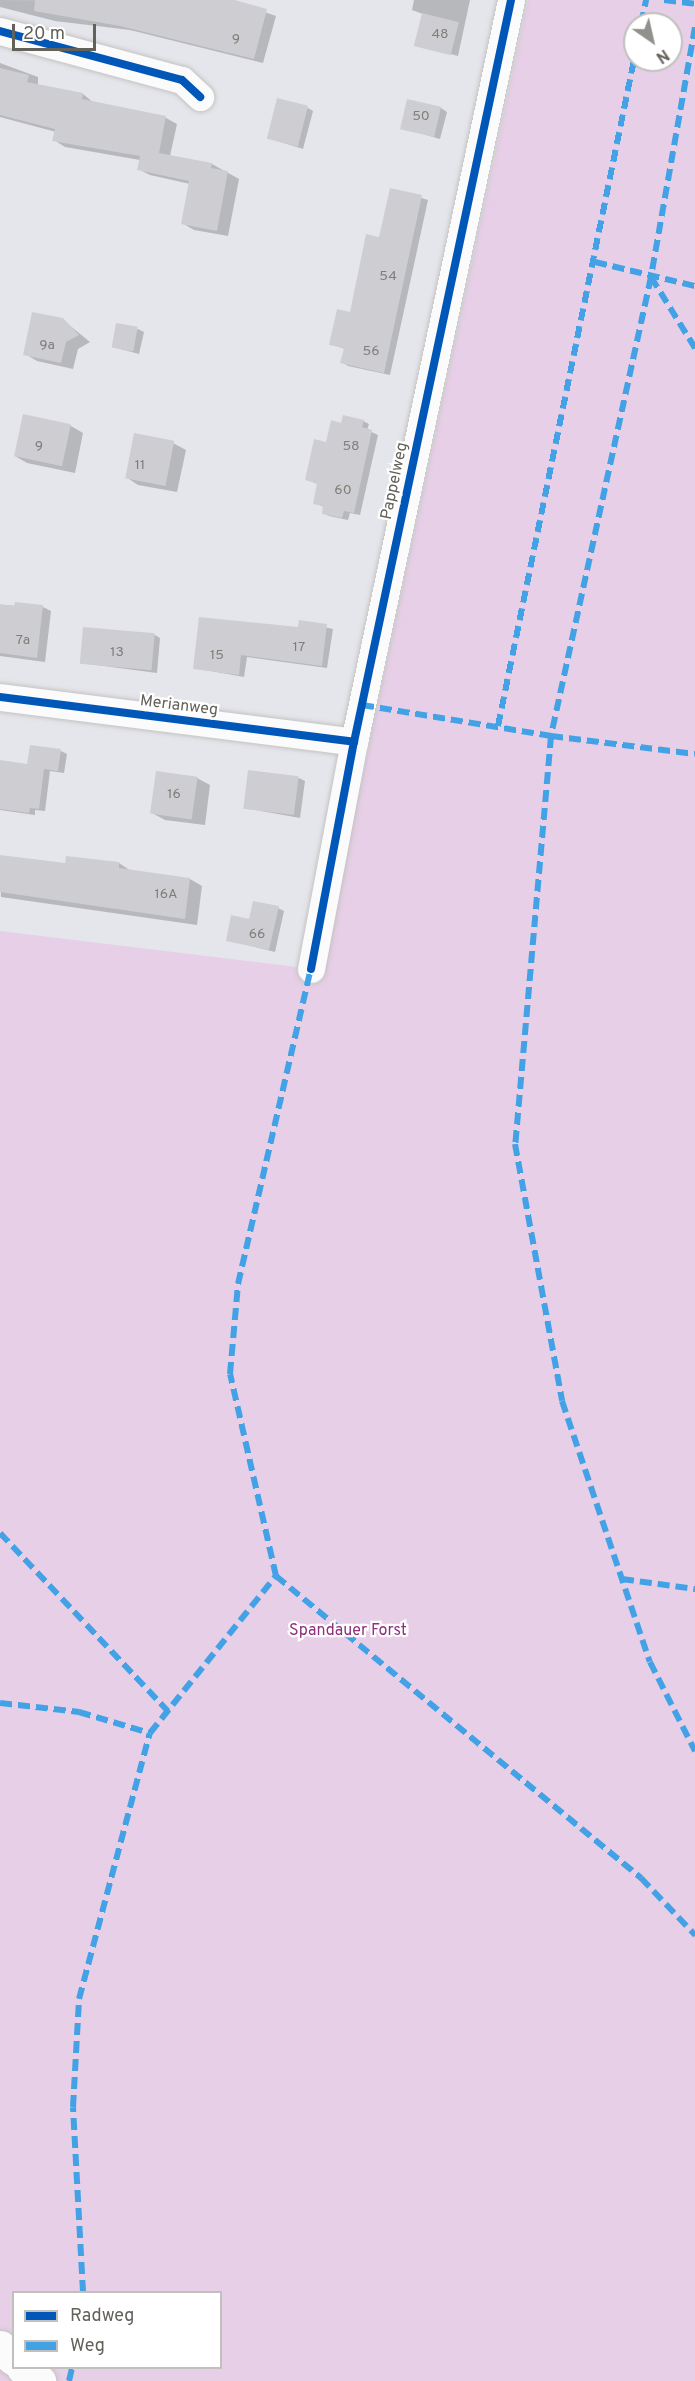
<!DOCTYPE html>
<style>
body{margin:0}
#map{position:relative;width:695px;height:2381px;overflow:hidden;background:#e5e6ec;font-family:Overpass,sans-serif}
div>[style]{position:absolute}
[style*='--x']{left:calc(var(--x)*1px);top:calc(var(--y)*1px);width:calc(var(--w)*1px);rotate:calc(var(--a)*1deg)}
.green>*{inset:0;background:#e7cfe7}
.shadow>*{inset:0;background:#0003}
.building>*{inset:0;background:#ceced2;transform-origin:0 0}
.roads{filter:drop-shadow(0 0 2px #c4c3c3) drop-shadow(0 0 2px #c4c3c3)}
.street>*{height:27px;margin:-13.5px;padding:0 13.5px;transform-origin:13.5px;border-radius:13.5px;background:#fbfbfc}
.secondary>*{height:33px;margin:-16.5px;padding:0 16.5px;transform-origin:16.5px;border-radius:16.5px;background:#fbfbfc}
.quiet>*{height:6px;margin-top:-3px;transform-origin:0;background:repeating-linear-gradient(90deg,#43a2e6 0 12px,transparent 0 18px)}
.cycleway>*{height:8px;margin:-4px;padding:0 4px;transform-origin:4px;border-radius:4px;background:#0057b8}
span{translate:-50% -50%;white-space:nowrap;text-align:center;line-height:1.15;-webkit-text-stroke:4.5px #fff;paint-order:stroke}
.number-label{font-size:14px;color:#807e79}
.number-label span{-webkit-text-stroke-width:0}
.street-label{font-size:16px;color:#64615a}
.park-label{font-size:16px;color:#8f2f7e}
.legend{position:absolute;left:12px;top:2291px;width:210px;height:78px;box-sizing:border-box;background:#fff;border:2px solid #c1c0bd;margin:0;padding:8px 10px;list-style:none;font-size:18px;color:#64615a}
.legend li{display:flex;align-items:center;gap:12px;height:30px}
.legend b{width:30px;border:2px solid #c1c0bd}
.north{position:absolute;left:623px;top:12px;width:60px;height:60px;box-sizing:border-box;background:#fff;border:2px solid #c1c0bd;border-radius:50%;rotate:146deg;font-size:16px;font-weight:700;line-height:24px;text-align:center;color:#64615a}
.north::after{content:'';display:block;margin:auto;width:21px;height:27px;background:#91908d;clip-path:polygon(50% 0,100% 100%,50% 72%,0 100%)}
.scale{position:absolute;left:12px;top:24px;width:84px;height:27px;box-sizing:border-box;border:3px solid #64615a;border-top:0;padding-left:8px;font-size:18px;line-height:21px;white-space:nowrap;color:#64615a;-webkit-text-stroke:4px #fff;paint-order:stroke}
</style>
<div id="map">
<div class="green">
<div style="clip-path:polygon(evenodd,528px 0,695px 0,695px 2381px,0 2381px,0 931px,321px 970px,528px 0,635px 24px,671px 24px,671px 60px,635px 60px,635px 24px,528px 0,14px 2292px,220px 2292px,220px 2368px,14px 2368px,14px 2292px)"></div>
</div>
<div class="shadow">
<div style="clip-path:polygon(0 0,232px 1px,276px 16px,263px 63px,130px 30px,55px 21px,0 7px)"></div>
<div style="clip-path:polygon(414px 0,470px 0,458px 56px,416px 45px,423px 14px,412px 10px)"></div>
<div style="clip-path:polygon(0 63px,38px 77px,38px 86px,83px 94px,94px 103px,166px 118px,177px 124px,170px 156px,212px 164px,239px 179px,228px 236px,194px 230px,182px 223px,190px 184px,150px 175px,138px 169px,140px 160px,65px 147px,54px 140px,56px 132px,0 117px)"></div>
<div style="clip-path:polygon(308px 108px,313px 111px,303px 149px,268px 138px)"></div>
<div style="clip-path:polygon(441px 108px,447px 112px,440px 139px,402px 128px)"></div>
<div style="clip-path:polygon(391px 189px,428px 200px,390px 375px,348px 366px,342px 362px,345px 349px,331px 344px,351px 313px,380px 239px)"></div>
<div style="clip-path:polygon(63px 320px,90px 342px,78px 349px,73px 369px,37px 361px,25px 354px)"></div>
<div style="clip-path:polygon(138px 329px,144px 332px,139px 354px,113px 347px)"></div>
<div style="clip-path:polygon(24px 415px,71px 426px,83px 433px,75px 473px,27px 463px,15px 456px)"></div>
<div style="clip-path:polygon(363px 421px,369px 424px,367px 430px,378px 435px,360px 515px,350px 513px,348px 520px,329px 516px,323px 513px,324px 507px,314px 503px,318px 484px,307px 480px,342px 424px)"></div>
<div style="clip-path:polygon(173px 443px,186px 450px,177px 492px,138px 485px,126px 477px)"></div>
<div style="clip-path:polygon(0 605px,43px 607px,51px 611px,45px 662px,0 656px)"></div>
<div style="clip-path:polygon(301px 622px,333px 629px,327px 668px,247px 657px,244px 677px,194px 668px,299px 629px)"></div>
<div style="clip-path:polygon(155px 635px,160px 638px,157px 673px,81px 663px)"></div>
<div style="clip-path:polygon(61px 751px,67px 754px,64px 773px,50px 771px,45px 811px,35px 810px,35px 815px,0 810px,0 762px,29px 765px)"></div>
<div style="clip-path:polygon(197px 778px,210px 785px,205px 825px,165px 820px,152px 813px)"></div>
<div style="clip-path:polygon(299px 778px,305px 781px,300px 818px,244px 808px)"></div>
<div style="clip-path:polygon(0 858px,66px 864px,119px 863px,131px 871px,190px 879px,202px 886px,197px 925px,1px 897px)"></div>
<div style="clip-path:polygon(278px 908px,284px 911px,275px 952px,228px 940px,250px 921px)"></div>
</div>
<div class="building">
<div style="clip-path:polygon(35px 0,235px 0,267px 9px,254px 59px,120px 26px,34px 11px)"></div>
<div style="left:422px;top:13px;width:38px;height:34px;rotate:14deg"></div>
<div style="clip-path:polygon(0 68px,29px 75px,27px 82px,83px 93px,82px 99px,166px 116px,159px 153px,212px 163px,211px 168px,228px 171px,217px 231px,181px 224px,189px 181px,137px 170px,140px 156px,52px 141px,55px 129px,0 115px)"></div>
<div style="left:277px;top:98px;width:32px;height:42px;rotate:14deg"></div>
<div style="left:407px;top:99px;width:35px;height:31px;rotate:13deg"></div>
<div style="clip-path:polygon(390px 188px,422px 195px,384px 373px,340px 363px,344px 348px,329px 345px,337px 309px,350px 312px,366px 234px,379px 237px)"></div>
<div style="clip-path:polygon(32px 312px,63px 318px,79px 335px,66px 342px,61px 363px,23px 355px)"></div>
<div style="left:116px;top:323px;width:22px;height:25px;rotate:10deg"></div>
<div style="left:23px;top:414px;width:49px;height:43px;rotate:12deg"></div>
<div style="clip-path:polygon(343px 415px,364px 420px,362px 427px,372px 430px,354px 513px,344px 511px,342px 518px,322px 514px,323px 506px,313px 504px,317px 483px,305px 480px,314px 439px,326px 442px,331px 420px,341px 423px)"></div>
<div style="left:134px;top:433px;width:41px;height:46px;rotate:11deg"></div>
<div style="clip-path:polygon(15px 602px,43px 605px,37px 658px,0 653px,0 604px,14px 606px)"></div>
<div style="clip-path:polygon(199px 617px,298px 627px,299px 620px,327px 624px,322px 666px,241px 655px,239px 675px,193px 669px)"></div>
<div style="left:83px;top:627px;width:72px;height:37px;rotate:5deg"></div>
<div style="clip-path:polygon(30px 745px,61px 749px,58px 771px,44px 769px,39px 809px,30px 808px,29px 813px,0 809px,0 760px,27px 764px)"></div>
<div style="left:248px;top:770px;width:51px;height:39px;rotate:7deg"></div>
<div style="left:156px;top:771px;width:42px;height:43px;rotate:8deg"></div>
<div style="clip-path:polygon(0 855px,65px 863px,66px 856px,119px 862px,119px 868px,190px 878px,185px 919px,0 892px)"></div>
<div style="clip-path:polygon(253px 901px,279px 906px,269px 950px,226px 941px,231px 915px,249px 919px)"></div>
</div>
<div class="roads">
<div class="street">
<div style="--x:0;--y:31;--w:188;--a:15.1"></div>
<div style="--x:182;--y:80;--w:25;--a:43"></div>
<div style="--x:0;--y:697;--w:357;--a:7.2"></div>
<div style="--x:311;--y:969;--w:231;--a:-79.3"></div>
<div style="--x:354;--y:742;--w:758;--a:-78.05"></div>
</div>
<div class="secondary">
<div style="--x:0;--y:2347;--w:18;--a:41"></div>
<div style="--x:23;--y:2368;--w:21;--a:39"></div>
</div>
</div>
<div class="quiet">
<div style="--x:664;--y:0;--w:31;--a:7"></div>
<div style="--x:641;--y:24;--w:25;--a:-78"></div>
<div style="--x:695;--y:27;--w:254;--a:100"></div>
<div style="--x:651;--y:277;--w:470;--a:102.3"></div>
<div style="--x:551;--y:736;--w:410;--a:95"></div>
<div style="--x:515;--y:1144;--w:261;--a:79.6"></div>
<div style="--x:562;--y:1401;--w:275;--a:71.4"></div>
<div style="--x:650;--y:1662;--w:100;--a:63.2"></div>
<div style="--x:595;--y:262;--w:103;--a:13.5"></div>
<div style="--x:651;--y:277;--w:84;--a:58.2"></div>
<div style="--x:362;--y:705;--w:192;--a:9.3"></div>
<div style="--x:551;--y:736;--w:145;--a:7.1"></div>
<div style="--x:498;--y:726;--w:685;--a:-78.46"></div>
<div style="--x:0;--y:1533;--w:245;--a:46.7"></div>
<div style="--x:276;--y:1576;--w:474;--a:39.6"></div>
<div style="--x:641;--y:1878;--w:79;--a:46.5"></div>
<div style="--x:622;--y:1579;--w:74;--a:7.8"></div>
<div style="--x:0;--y:1703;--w:80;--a:6.5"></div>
<div style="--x:79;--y:1712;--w:74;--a:16.5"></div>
<div style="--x:83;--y:2292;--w:185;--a:-93.1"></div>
<div style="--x:73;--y:2107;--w:108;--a:-86.8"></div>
<div style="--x:79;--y:1999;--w:275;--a:-75.1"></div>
<div style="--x:150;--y:1733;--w:201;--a:-51.3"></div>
<div style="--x:276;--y:1576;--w:207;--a:-102.8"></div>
<div style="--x:230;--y:1374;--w:90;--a:-84.9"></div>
<div style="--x:238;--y:1284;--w:323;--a:-77"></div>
<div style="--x:69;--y:2381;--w:13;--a:-77"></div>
</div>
<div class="cycleway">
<div style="--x:0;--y:31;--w:188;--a:15.1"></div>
<div style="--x:182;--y:80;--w:25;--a:43"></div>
<div style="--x:0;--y:697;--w:357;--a:7.2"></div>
<div style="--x:311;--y:969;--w:231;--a:-79.3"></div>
<div style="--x:354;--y:742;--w:758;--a:-78.05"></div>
</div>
<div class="number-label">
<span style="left:440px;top:35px">48</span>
<span style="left:236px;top:40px">9</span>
<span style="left:421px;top:117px">50</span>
<span style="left:388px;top:277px">54</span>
<span style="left:47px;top:346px">9a</span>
<span style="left:371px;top:352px">56</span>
<span style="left:39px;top:447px">9</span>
<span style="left:351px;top:447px">58</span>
<span style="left:140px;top:466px">11</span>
<span style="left:343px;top:491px">60</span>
<span style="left:23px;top:641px">7a</span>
<span style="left:299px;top:648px">17</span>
<span style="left:117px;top:653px">13</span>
<span style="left:217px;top:656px">15</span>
<span style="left:174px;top:795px">16</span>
<span style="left:166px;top:895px">16A</span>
<span style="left:257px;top:935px">66</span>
</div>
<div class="street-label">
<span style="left:395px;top:481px;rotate:-78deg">Pappelweg</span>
<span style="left:179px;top:706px;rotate:7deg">Merianweg</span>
</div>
<div class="park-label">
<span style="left:348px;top:1631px">Spandauer Forst</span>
</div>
<ul class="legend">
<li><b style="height:8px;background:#0057b8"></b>Radweg</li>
<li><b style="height:8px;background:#43a2e6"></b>Weg</li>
</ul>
<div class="north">N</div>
<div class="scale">20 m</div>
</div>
